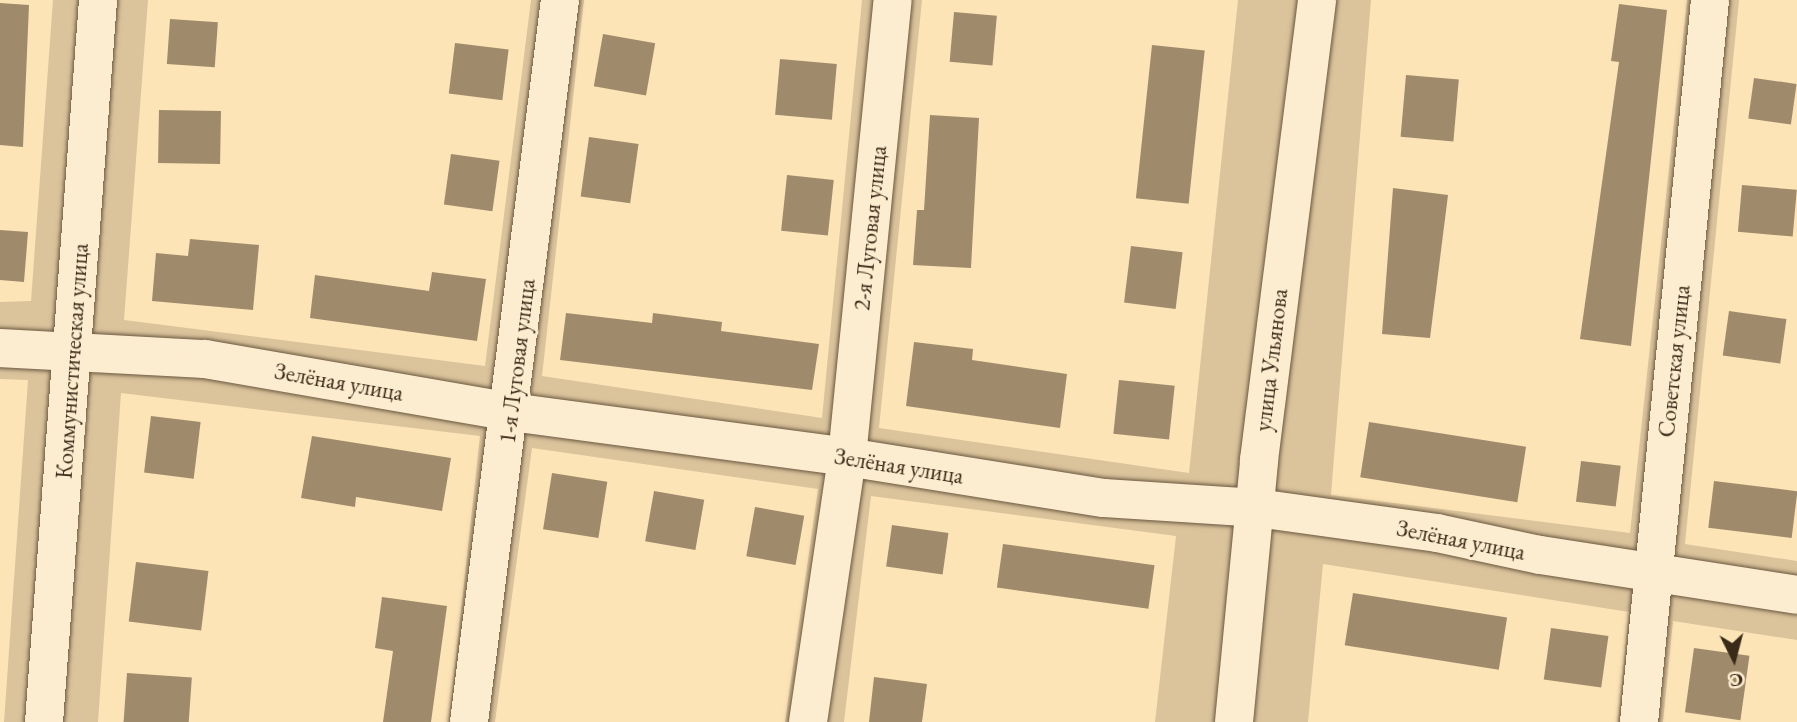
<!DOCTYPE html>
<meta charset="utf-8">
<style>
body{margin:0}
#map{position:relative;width:1797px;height:722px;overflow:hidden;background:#fce4b7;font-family:"EB Garamond",serif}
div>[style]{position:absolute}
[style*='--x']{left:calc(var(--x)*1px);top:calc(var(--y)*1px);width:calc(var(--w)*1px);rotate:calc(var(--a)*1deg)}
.green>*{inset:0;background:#dbc49c}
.building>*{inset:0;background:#9f8b6b;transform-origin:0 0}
.roads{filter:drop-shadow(0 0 2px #6a5840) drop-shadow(0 0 2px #6a5840)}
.minor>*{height:38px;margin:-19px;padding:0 19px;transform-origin:19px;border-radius:19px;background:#fdedd0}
span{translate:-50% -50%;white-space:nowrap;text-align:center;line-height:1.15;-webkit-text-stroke:6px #fdedd0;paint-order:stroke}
.street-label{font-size:23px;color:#3a2a18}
.north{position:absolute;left:1699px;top:624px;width:70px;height:70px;-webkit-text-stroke:5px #fdedd0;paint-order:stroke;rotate:174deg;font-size:19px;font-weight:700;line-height:28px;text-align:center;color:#3a2a18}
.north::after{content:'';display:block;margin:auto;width:24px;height:32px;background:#3a2a18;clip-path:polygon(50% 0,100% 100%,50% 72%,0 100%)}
</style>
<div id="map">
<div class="green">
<div style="clip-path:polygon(53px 0,86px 0,64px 338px,0 334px,0 302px,31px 301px)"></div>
<div style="clip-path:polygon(110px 0,148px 0,124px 320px,485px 366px,531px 0,549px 0,504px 394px,85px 336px)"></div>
<div style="clip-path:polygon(570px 0,584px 0,542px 376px,822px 418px,862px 0,885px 0,840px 447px,533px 404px,522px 392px)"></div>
<div style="clip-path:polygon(903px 0,922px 0,879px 428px,1189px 473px,1238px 0,1304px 0,1246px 464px,1234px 497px,857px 447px)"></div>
<div style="clip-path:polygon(1331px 0,1371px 0,1331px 495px,1630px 533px,1687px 0,1701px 0,1645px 559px,1276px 495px,1268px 478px)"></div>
<div style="clip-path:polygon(1724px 0,1739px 0,1685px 544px,1797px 561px,1797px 580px,1664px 557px)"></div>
<div style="clip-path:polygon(0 362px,42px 364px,54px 374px,32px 722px,4px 722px,28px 380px,0 379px)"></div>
<div style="clip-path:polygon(109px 367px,222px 375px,489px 420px,457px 722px,449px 722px,480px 436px,121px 393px,98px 722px,54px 722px,89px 375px)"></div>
<div style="clip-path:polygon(527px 424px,838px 469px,800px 722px,785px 722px,818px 489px,532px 448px,495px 722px,480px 722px,517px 436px)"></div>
<div style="clip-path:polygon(852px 471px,1237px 519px,1220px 722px,1155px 722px,1176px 536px,871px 496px,844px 722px,815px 722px)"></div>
<div style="clip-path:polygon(1285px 523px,1644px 581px,1630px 722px,1618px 722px,1629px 612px,1323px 564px,1308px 722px,1247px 722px,1267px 533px)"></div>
<div style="clip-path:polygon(1664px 583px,1797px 605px,1797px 640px,1673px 621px,1663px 722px,1650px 722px)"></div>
</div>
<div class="building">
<div style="clip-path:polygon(0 3px,29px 5px,23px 147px,0 145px)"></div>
<div style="clip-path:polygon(1619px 4px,1667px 10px,1631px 346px,1580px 339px,1619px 62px,1611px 61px)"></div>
<div style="left:954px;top:12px;width:43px;height:50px;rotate:5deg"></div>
<div style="left:170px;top:19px;width:48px;height:45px;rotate:4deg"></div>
<div style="left:603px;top:34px;width:53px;height:53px;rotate:10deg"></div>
<div style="left:455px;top:43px;width:54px;height:51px;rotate:7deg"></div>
<div style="left:1152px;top:45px;width:53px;height:154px;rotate:6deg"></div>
<div style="left:780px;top:59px;width:57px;height:56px;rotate:5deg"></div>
<div style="left:1406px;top:75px;width:53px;height:62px;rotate:5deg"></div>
<div style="left:1754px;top:78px;width:43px;height:41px;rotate:8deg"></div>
<div style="left:159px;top:110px;width:62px;height:53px;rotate:1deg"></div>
<div style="clip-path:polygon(930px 115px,979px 118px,971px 268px,913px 265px,917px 210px,924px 210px)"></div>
<div style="left:589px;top:137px;width:50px;height:60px;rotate:8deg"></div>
<div style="left:451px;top:154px;width:49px;height:51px;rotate:8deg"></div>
<div style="left:787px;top:175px;width:47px;height:56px;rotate:6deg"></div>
<div style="left:1742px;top:185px;width:55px;height:47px;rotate:5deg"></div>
<div style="clip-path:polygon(1393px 188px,1448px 195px,1430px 338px,1382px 334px)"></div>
<div style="clip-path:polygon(0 230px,28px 232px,24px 282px,0 280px)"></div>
<div style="clip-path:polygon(190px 239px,259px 245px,253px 310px,152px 301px,156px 253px,188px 256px)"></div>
<div style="left:1131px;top:246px;width:52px;height:57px;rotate:7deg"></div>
<div style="clip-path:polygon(432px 272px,486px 279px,477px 341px,310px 318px,315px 275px,429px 291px)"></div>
<div style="left:1729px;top:311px;width:58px;height:45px;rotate:8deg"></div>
<div style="clip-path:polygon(566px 313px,652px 323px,653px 313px,722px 322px,721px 331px,819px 344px,812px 390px,560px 360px)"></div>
<div style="clip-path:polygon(914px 342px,973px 349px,972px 360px,1067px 374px,1060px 428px,906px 406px)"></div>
<div style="left:1119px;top:380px;width:56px;height:54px;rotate:6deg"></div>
<div style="left:151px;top:416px;width:50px;height:57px;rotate:7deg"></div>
<div style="left:1369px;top:422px;width:159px;height:56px;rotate:9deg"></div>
<div style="clip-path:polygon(312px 436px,451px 458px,442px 511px,356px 497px,355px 507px,301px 498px)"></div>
<div style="left:1581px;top:461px;width:40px;height:41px;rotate:7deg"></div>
<div style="left:552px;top:473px;width:56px;height:57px;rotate:9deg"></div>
<div style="left:1714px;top:481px;width:84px;height:47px;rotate:7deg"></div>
<div style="left:654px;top:491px;width:51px;height:51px;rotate:10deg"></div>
<div style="left:755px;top:507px;width:50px;height:50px;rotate:10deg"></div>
<div style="left:892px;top:525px;width:57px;height:42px;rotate:8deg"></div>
<div style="left:1003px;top:544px;width:153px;height:44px;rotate:8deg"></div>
<div style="left:136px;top:562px;width:73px;height:60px;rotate:7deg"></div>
<div style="left:1353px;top:593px;width:156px;height:53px;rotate:9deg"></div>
<div style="clip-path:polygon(382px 597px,447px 606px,431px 722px,383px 722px,393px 651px,375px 648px)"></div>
<div style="left:1551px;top:628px;width:58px;height:52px;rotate:8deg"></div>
<div style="left:1694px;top:648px;width:56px;height:65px;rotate:8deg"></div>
<div style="left:127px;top:673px;width:65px;height:49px;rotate:4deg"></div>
<div style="clip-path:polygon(874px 677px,927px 684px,922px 722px,869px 722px)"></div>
</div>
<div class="roads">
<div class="minor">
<div style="--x:0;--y:348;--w:205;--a:3.1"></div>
<div style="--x:205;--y:359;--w:311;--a:9.8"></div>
<div style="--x:511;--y:412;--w:339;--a:7.6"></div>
<div style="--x:847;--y:457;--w:260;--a:9.1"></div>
<div style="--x:1104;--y:498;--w:153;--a:3.7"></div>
<div style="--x:1257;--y:508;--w:182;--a:7.9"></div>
<div style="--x:1437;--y:533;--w:105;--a:12.1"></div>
<div style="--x:1540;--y:555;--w:260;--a:8.8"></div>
<div style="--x:44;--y:722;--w:724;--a:-85.72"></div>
<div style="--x:469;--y:722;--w:728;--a:-82.82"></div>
<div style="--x:808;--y:722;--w:268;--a:-81.6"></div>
<div style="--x:847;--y:457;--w:459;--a:-84.3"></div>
<div style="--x:1234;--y:722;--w:263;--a:-84.5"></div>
<div style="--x:1259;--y:460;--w:464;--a:-82.8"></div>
<div style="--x:1639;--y:722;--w:725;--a:-84.38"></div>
</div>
</div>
<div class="street-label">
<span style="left:870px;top:228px;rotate:-84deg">2-я Луговая улица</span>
<span style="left:1271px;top:360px;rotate:-83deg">улица Ульянова</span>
<span style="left:72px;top:361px;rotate:-86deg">Коммунистическая улица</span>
<span style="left:517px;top:361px;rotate:-83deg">1-я Луговая улица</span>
<span style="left:1674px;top:361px;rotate:-84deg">Советская улица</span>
<span style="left:339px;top:382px;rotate:10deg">Зелёная улица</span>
<span style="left:899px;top:466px;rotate:9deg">Зелёная улица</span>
<span style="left:1461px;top:540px;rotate:11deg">Зелёная улица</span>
</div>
<div class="north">С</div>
</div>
